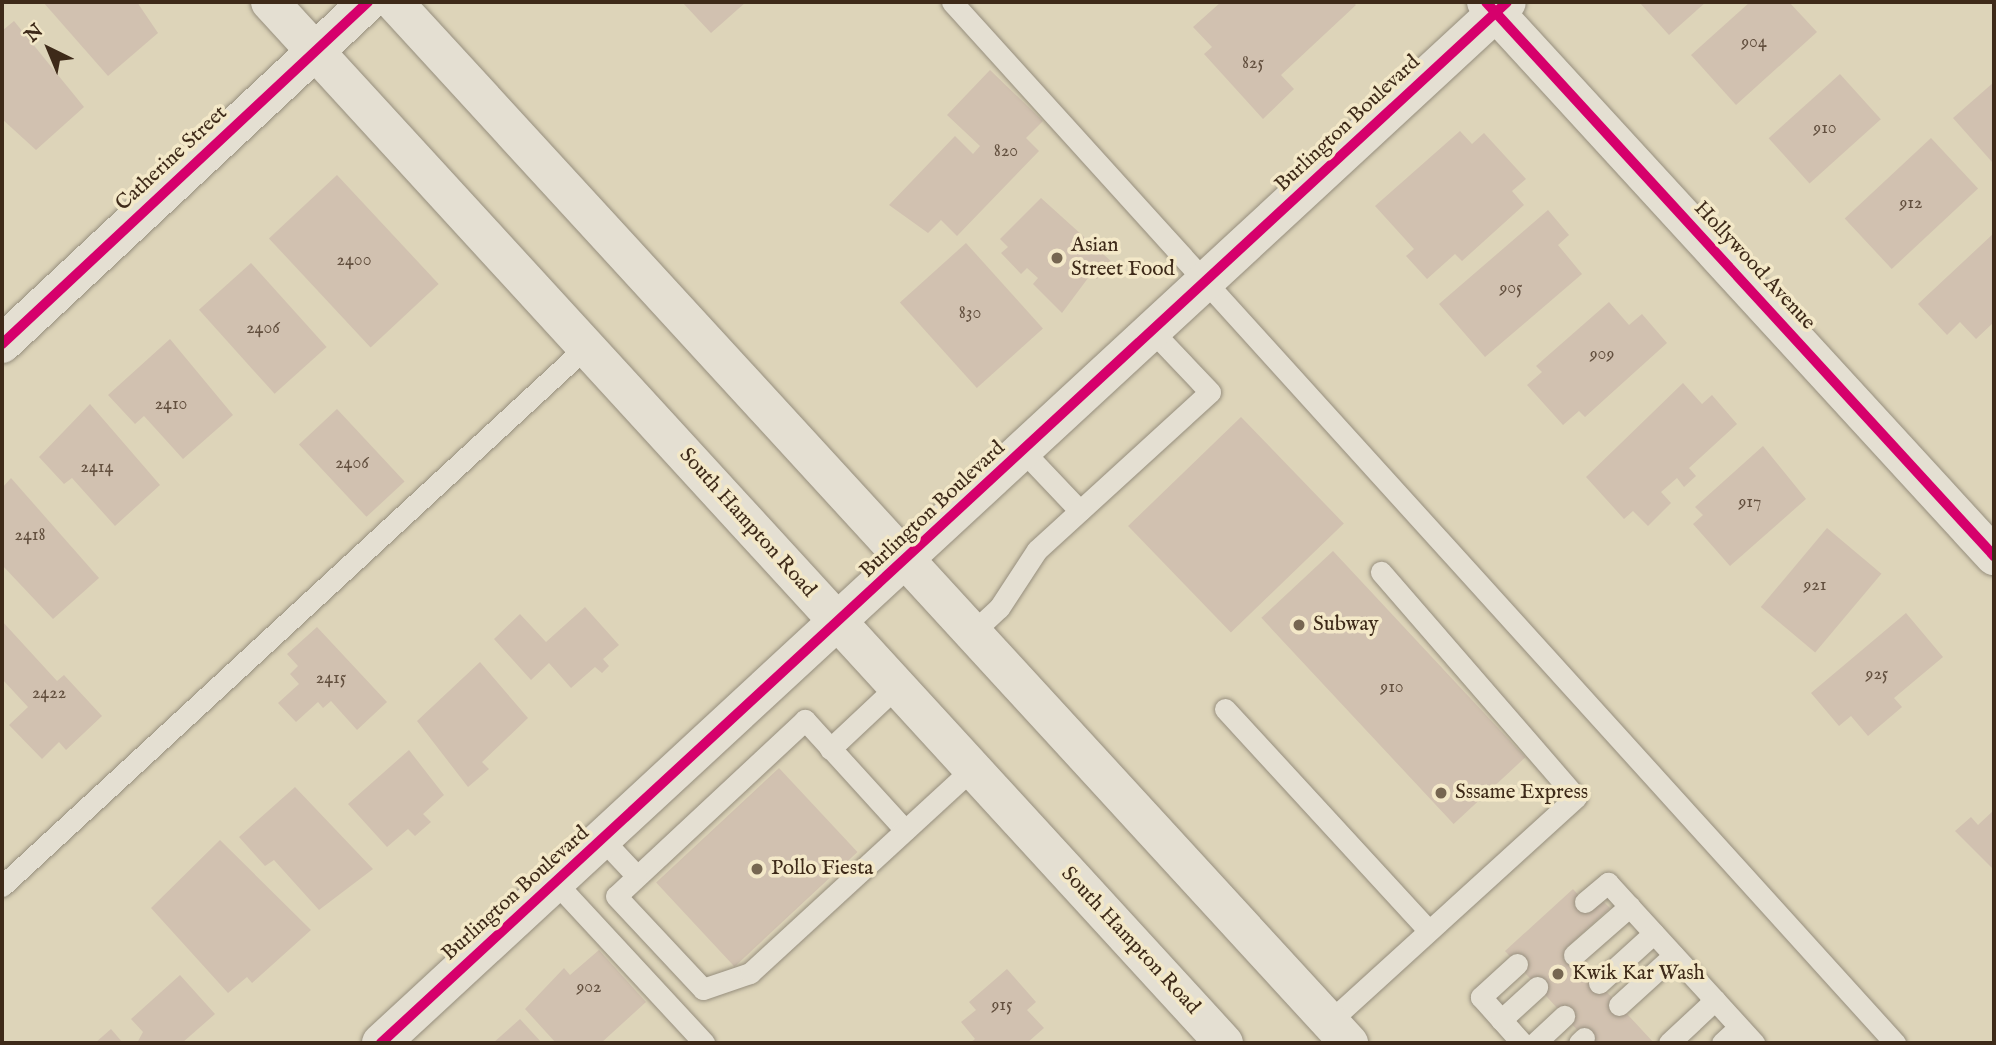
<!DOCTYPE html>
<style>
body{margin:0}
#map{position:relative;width:1996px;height:1045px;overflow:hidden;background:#ddd4b9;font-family:"IM FELL English",serif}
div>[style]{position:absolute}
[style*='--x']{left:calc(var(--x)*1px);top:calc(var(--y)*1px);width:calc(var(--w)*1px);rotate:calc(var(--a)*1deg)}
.building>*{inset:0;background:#d1c1b0;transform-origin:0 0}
.roads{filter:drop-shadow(0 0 2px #968e7d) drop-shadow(0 0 2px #968e7d)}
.lane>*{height:21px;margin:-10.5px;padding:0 10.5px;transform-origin:10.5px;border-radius:10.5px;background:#e4dfd2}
.street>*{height:38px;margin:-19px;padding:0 19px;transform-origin:19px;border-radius:19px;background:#e4dfd2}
.secondary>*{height:38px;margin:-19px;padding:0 19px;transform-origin:19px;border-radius:19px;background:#e4dfd2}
.cycleway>*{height:10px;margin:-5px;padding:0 5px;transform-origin:5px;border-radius:5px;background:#d6006c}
.dots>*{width:19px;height:19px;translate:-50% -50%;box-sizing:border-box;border:4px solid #f3e8c8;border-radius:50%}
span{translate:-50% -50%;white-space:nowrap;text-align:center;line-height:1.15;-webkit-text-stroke:7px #f3e8c8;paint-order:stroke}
.number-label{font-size:18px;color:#63503f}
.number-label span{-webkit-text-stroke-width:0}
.street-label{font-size:21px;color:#3e2a19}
.poi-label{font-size:21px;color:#3e2a19}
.left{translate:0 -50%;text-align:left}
.frame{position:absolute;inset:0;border:4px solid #3e2a19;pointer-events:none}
.north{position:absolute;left:14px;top:14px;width:70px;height:70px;-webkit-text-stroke:5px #f3e8c8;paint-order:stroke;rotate:317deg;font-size:19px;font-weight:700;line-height:28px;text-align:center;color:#3e2a19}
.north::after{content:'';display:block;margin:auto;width:24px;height:32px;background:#3e2a19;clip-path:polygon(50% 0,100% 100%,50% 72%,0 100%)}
</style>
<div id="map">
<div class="building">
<div style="clip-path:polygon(43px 2px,137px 2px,158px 33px,108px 76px)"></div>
<div style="clip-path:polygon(682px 2px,746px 2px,711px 33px)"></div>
<div style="clip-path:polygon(1221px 2px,1353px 2px,1356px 5px,1281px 75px,1294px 89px,1263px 119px,1204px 54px,1212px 47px,1193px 27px)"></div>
<div style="clip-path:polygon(1639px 2px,1706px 2px,1669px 35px)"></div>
<div style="clip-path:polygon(1750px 2px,1789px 2px,1817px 32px,1736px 105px,1691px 55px)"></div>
<div style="clip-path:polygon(14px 21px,84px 107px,36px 150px,2px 119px,2px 31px)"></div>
<div style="clip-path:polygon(990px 70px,1043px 121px,1026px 138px,1039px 151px,957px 236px,941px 220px,928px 233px,889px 205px,955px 136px,973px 154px,980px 146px,947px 115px)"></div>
<div style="left:1840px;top:74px;width:61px;height:96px;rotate:48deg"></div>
<div style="clip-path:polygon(1994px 82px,1994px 160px,1992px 162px,1953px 118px)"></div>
<div style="clip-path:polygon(1460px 131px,1472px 144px,1484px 133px,1526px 179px,1512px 191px,1524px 205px,1462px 261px,1455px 254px,1427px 279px,1406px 256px,1414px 249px,1375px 206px)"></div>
<div style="left:1931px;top:138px;width:69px;height:118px;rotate:47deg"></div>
<div style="left:337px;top:175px;width:149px;height:93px;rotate:47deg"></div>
<div style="clip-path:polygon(1041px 198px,1113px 263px,1097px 279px,1091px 274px,1062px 313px,1033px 284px,1038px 278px,1027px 268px,1021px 274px,1001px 253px,1008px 247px,1000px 239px)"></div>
<div style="clip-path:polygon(1548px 210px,1569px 235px,1558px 245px,1582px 274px,1485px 357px,1439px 304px)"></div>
<div style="clip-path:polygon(1994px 233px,1994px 322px,1976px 339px,1960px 322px,1947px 335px,1918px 304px)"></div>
<div style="left:966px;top:243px;width:115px;height:89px;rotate:48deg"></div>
<div style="left:251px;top:263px;width:113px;height:70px;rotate:48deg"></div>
<div style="clip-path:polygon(1609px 302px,1629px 325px,1642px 314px,1667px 343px,1585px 417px,1579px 411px,1563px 425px,1527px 385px,1542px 372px,1536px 366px)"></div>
<div style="clip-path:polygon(170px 339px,233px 415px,183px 459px,144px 416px,135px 424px,108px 395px)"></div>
<div style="clip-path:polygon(1683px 383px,1702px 404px,1712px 395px,1737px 424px,1689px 468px,1696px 476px,1684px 487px,1677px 478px,1661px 492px,1671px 503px,1648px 526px,1633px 511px,1624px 519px,1586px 477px)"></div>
<div style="clip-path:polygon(90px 404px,160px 485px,115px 526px,72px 478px,64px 484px,39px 457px)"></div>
<div style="left:337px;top:409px;width:99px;height:52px;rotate:47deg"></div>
<div style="left:1241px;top:417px;width:148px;height:157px;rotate:46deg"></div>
<div style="clip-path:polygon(1763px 446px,1806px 499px,1730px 566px,1693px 524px,1703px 515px,1695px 507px)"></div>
<div style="clip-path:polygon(11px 478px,99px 578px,53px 619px,2px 565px,2px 488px)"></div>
<div style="left:1827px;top:528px;width:71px;height:103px;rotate:40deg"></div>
<div style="left:1333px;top:551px;width:282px;height:98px;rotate:47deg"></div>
<div style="clip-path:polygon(585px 607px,619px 645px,603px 659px,609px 666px,602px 673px,595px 667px,571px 688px,549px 663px,531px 680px,494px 639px,520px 614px,546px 642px)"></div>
<div style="clip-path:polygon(1906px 613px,1943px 657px,1894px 698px,1902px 707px,1868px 736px,1851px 716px,1839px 726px,1811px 693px)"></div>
<div style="clip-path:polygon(2px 621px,57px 681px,64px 675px,102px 716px,66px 750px,59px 742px,42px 759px,9px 725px,28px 707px,2px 679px)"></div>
<div style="clip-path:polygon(317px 627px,387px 702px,357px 730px,331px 701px,323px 708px,318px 702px,296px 722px,278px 703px,299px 684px,290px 674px,298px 666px,287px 654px)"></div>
<div style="clip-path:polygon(480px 662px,528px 718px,482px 762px,489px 769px,468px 787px,417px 721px)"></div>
<div style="clip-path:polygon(409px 750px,444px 795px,423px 814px,431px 822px,415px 836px,408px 829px,387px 847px,348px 804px)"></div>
<div style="left:779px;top:768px;width:115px;height:168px;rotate:47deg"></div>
<div style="clip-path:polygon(295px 787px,373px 869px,319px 910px,274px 860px,265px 866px,239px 837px)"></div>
<div style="clip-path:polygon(1994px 810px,1994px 870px,1955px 831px,1971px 817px,1978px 825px)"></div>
<div style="clip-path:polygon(220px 840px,311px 930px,252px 983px,247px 977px,228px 993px,151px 908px)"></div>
<div style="clip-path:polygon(1573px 889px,1587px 905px,1597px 895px,1610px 908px,1566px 948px,1654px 1043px,1589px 1043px,1505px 951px)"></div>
<div style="clip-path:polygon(599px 950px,646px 1002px,601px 1043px,556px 1043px,525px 1009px,564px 968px,570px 975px)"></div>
<div style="clip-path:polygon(1007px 969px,1036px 1002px,1027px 1010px,1044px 1028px,1027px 1043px,970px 1043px,975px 1039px,961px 1022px,976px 1010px,969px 1002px)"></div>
<div style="clip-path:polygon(180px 975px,215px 1014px,182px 1043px,137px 1043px,143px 1032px,131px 1019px)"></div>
<div style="clip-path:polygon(520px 1019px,542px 1043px,493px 1043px)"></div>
<div style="clip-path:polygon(111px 1029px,123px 1043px,95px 1043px)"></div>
</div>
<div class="roads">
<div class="lane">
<div style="--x:952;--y:2;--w:1405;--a:47.83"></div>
<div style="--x:1024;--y:452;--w:81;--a:46.5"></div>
<div style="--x:973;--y:632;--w:35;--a:-43"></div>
<div style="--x:999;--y:608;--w:69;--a:-56.8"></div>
<div style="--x:1037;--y:550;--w:234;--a:-42.4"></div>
<div style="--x:1210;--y:392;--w:81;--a:-133.5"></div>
<div style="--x:1225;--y:709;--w:301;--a:47.4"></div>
<div style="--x:830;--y:749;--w:92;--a:-43.2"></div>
<div style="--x:905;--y:830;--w:149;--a:-132.3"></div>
<div style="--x:805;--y:720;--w:258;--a:137"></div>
<div style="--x:616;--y:896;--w:127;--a:46.9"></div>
<div style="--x:703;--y:989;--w:50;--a:-18.8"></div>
<div style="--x:750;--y:973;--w:301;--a:-42.6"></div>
<div style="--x:603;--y:840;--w:48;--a:46.7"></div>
<div style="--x:556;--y:883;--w:218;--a:47.2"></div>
<div style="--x:2;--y:886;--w:796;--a:-42.71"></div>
<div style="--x:1585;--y:902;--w:30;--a:-40"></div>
<div style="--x:1608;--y:883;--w:217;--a:47.6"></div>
<div style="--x:1574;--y:955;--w:74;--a:-41.2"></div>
<div style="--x:1517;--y:964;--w:49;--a:137.5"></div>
<div style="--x:1481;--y:997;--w:62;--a:48.3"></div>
<div style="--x:1599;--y:983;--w:74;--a:-42.3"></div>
<div style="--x:1619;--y:1005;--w:74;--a:-42.3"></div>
<div style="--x:1501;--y:1020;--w:49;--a:-42.5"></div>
<div style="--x:1329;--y:1022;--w:334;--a:-42.3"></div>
<div style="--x:1576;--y:797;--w:298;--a:-130.9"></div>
<div style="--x:1535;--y:1043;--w:40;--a:-43"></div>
<div style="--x:1579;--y:1043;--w:7;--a:-45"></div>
<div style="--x:1669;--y:1043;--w:63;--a:-43.1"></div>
<div style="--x:1722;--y:1043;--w:23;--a:-43"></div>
</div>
<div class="street">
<div style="--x:1486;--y:2;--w:752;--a:47.48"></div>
<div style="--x:2;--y:344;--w:501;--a:-43.06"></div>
<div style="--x:381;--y:1043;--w:1533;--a:-42.75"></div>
</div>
<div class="secondary">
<div style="--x:270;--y:2;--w:1412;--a:47.5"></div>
<div style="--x:394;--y:2;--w:1413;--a:47.47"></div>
</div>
</div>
<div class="cycleway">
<div style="--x:1486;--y:2;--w:752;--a:47.48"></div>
<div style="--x:2;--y:344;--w:501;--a:-43.06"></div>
<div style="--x:381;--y:1043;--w:1533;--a:-42.75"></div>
</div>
<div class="dots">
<div style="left:1057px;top:258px;background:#766651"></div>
<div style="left:1299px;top:625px;background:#766651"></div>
<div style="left:1441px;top:793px;background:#766651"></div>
<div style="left:757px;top:869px;background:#766651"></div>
<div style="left:1558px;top:974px;background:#766651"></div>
</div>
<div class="number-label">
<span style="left:1754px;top:43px">904</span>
<span style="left:1253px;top:64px">825</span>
<span style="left:1825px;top:129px">910</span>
<span style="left:1006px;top:152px">820</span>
<span style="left:1911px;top:204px">912</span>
<span style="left:354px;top:261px">2400</span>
<span style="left:1511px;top:289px">905</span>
<span style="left:970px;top:314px">830</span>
<span style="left:263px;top:329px">2406</span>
<span style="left:1602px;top:355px">909</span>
<span style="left:171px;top:405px">2410</span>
<span style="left:352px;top:464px">2406</span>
<span style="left:97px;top:468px">2414</span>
<span style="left:1750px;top:503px">917</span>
<span style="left:30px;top:536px">2418</span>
<span style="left:1815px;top:586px">921</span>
<span style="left:1877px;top:675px">925</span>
<span style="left:331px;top:679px">2415</span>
<span style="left:1392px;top:688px">910</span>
<span style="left:49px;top:694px">2422</span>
<span style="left:589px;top:988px">902</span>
<span style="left:1002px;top:1006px">915</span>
</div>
<div class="street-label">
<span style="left:1348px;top:124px;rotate:-43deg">Burlington Boulevard</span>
<span style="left:172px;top:159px;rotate:-43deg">Catherine Street</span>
<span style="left:1754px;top:266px;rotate:47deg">Hollywood Avenue</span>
<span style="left:933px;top:510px;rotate:-43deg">Burlington Boulevard</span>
<span style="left:747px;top:523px;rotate:48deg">South Hampton Road</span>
<span style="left:516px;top:894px;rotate:-42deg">Burlington Boulevard</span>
<span style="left:1130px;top:941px;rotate:47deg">South Hampton Road</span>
</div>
<div class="poi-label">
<span class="left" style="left:1071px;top:258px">Asian<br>Street Food</span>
<span class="left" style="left:1313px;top:625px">Subway</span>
<span class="left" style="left:1455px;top:793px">Sssame Express</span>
<span class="left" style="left:771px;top:869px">Pollo Fiesta</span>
<span class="left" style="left:1572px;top:974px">Kwik Kar Wash</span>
</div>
<div class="frame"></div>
<div class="north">N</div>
</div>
